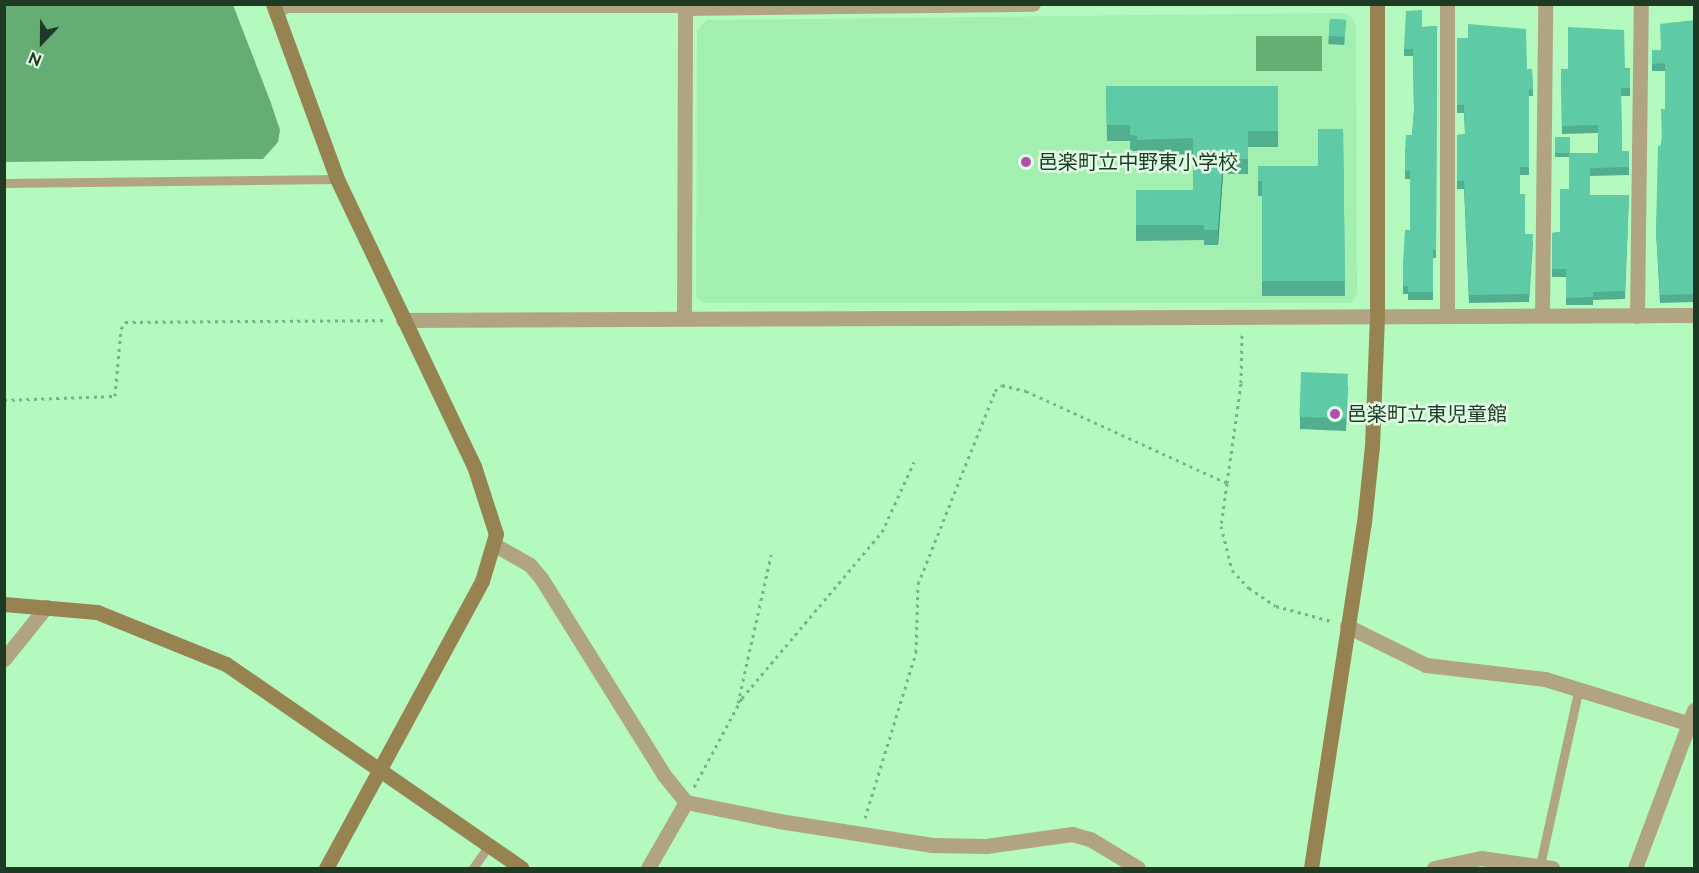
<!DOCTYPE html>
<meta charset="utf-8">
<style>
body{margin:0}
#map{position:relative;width:1699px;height:873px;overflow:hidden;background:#b4fabf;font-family:Raleway,"Noto Sans JP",sans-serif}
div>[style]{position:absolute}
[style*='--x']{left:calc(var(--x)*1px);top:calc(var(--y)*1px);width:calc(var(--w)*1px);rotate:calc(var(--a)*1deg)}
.built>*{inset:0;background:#a3efb0}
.water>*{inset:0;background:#65ad72;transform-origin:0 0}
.path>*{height:3px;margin-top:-1.5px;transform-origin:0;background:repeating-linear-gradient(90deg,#7cb184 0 3px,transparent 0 7.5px)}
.lane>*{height:9px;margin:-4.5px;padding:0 4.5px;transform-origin:4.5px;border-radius:4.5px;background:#b1a483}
.street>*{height:15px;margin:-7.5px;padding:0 7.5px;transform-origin:7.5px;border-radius:7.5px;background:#b1a483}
.secondary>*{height:15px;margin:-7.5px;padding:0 7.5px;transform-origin:7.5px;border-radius:7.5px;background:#978352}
.wall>*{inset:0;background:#51ae8f;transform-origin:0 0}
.shaded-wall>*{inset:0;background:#428d74}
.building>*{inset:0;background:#5ecaa6;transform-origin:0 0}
.dots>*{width:16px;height:16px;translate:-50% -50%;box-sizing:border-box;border:3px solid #e0fbe4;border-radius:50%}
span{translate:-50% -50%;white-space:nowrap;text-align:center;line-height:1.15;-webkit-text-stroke:5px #e0fbe4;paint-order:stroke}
.poi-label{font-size:20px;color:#1f3a24}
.left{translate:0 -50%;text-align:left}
.frame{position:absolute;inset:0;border:6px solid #1f3a24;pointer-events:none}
.north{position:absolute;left:12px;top:12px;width:60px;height:60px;-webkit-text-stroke:4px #e0fbe4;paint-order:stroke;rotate:202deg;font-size:16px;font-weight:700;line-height:24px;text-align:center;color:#1f3a24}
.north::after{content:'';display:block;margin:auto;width:21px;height:27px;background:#1f3a24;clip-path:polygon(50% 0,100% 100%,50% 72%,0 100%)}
</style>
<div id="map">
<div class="built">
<div style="clip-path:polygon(1344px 13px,1352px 17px,1356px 27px,1357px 294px,1352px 303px,704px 303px,696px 297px,697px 30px,707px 20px)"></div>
</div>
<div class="water">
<div style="clip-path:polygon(4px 5px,233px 5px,271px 103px,280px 130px,278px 142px,263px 159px,5px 162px)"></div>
<div style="left:1256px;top:36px;width:66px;height:35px"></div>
</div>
<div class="path">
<div style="--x:4;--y:400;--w:111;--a:-2.1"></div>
<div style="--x:115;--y:396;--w:67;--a:-84.9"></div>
<div style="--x:121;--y:329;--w:8;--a:-60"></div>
<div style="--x:125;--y:322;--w:262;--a:-0.4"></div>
<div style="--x:1227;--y:483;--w:43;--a:97.9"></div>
<div style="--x:1221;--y:526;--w:45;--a:76"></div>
<div style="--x:1232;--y:570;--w:25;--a:47"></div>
<div style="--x:1249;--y:588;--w:32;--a:34"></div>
<div style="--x:1276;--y:606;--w:57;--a:15.3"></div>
<div style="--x:738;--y:703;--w:152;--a:-77.4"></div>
<div style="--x:694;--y:787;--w:101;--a:-61.7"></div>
<div style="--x:742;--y:698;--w:217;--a:-49.9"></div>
<div style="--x:882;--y:532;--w:77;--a:-65.4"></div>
<div style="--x:865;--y:818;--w:174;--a:-72.9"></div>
<div style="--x:916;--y:652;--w:68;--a:-88.3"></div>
<div style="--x:918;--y:584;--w:208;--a:-68.2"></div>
<div style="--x:995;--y:391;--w:9;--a:-41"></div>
<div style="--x:1002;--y:385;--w:25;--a:14"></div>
<div style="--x:1026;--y:391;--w:221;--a:24.6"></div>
<div style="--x:1227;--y:483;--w:101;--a:-82"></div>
<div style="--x:1241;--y:383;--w:52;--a:-88.9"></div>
</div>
<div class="lane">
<div style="--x:276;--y:13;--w:13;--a:-23"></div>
<div style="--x:288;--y:8;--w:397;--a:0"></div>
<div style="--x:4;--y:183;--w:333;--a:-0.7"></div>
<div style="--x:1540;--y:865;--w:181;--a:-77.6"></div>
<div style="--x:473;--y:868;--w:28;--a:-55"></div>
</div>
<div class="street">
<div style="--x:685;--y:8;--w:348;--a:-0.7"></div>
<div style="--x:1542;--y:315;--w:311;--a:-89.4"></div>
<div style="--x:1447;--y:316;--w:312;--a:-90"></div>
<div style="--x:1637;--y:316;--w:312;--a:-89.3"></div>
<div style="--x:684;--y:318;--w:314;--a:-89.8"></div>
<div style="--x:403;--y:320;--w:1291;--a:-0.22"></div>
<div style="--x:495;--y:545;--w:40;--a:29.7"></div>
<div style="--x:530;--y:565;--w:17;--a:50"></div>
<div style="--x:541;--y:578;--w:232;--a:58"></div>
<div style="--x:664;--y:775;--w:35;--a:51"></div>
<div style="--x:686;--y:802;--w:95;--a:11.5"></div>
<div style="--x:779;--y:821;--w:155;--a:8.9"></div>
<div style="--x:932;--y:845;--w:54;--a:1.1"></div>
<div style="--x:986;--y:846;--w:87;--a:-7.9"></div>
<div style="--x:1072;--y:834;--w:19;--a:16"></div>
<div style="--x:1090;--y:839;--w:56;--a:31.1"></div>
<div style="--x:1347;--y:626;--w:88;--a:26.3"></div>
<div style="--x:1426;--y:665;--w:120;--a:6.7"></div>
<div style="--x:1545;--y:679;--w:156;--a:17.2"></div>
<div style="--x:4;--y:659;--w:67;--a:-51.1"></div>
<div style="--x:648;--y:868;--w:76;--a:-60.1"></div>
<div style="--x:1434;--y:868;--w:48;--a:-12"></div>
<div style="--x:1481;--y:858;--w:72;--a:8"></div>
<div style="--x:1635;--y:868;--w:169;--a:-69.5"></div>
</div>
<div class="secondary">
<div style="--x:273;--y:4;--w:186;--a:69.9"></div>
<div style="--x:337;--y:179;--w:318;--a:64.5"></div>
<div style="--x:474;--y:466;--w:71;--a:72.1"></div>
<div style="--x:496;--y:534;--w:49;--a:106.6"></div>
<div style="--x:482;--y:581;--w:327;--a:118.5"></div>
<div style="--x:4;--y:604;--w:93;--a:4.9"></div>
<div style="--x:97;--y:612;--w:139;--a:22"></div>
<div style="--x:226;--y:664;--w:359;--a:34.6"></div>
<div style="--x:1311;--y:868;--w:349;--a:-81.3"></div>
<div style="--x:1364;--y:523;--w:77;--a:-84.1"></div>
<div style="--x:1372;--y:446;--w:130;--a:-87.8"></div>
<div style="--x:1377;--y:316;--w:312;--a:-90"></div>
</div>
<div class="wall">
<div style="left:1330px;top:19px;width:16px;height:25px;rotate:4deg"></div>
<div style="clip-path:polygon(1695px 20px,1695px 302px,1660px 303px,1656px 230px,1661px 145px,1665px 109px,1665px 71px,1652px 71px,1652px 50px,1660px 50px)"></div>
<div style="clip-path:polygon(1437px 26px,1436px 258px,1433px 258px,1433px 300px,1408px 300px,1408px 294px,1403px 294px,1403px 263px,1410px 230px,1410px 179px,1405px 179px,1405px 151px,1412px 135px,1414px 111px,1413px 56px,1404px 56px,1404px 49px,1422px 27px)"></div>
<div style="clip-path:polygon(1457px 38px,1527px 69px,1532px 69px,1533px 96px,1529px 96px,1529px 175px,1520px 175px,1520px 194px,1525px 234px,1533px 242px,1529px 302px,1469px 303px,1464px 189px,1457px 189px,1457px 135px,1465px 134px,1464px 113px,1457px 113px)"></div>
<div style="clip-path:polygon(1630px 68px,1630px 96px,1621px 96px,1622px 151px,1629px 151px,1629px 175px,1590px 176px,1590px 195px,1629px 195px,1625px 299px,1593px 300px,1593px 305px,1566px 305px,1566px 277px,1552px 277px,1552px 233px,1560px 232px,1569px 189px,1569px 157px,1555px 157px,1555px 137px,1570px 153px,1598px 153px,1598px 133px,1562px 134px,1561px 69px)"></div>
<div style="clip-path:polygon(1106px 86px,1278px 86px,1278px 147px,1248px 147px,1248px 174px,1223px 174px,1218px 245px,1204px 245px,1204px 240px,1136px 241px,1136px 190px,1193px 190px,1193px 154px,1137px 156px,1137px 151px,1130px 151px,1130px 141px,1107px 141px)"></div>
<div style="clip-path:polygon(1343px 129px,1345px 296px,1262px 296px,1262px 196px,1258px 196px,1258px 166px,1318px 166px)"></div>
<div style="clip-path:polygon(1348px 386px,1346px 431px,1300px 429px,1300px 417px)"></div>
</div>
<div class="shaded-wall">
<div style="clip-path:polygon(1223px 159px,1223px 174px,1218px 245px,1218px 230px)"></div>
</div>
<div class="building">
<div style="clip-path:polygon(1422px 10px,1422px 27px,1437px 26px,1436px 250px,1433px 250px,1433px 292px,1408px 292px,1408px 286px,1403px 286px,1403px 263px,1405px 230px,1410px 230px,1410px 171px,1405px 171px,1405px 151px,1406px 135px,1412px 135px,1414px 110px,1413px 49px,1404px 49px,1406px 11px)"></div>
<div style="left:1330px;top:19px;width:16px;height:17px;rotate:4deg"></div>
<div style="clip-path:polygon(1695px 20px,1695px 294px,1660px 295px,1656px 230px,1658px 146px,1662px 145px,1661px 109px,1665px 109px,1665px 63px,1652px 64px,1652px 50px,1661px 50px,1660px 24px)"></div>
<div style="clip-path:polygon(1468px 24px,1526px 29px,1527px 69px,1532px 69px,1533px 89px,1529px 89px,1529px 167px,1520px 167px,1520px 194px,1525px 194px,1525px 234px,1533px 234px,1529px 294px,1469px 295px,1464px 181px,1457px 181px,1457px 135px,1465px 134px,1464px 105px,1457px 105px,1457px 38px,1468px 38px)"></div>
<div style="clip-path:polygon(1568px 27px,1624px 30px,1625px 69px,1630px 68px,1630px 88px,1621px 88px,1622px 151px,1629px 151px,1629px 167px,1590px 168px,1590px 195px,1629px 195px,1625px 291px,1593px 292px,1593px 297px,1566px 298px,1566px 269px,1552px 269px,1552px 233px,1560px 232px,1560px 189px,1569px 189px,1569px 153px,1599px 153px,1598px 125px,1562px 126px,1561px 69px,1568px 69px)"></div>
<div style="clip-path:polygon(1106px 86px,1278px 86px,1278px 131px,1248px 131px,1248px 159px,1223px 159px,1218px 230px,1204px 230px,1204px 225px,1136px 225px,1136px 190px,1193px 190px,1193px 138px,1137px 140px,1137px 136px,1130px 135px,1130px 125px,1107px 125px)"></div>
<div style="clip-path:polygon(1318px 129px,1343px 129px,1345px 281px,1262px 281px,1262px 181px,1258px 181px,1258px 166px,1318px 166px)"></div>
<div style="left:1555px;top:137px;width:15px;height:16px"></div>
<div style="left:1301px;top:372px;width:47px;height:45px;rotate:2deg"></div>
</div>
<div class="dots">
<div style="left:1026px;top:162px;background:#b44db1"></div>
<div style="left:1335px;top:414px;background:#b44db1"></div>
</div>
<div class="poi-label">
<span class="left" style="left:1038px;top:162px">邑楽町立中野東小学校</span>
<span class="left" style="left:1347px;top:414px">邑楽町立東児童館</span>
</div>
<div class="frame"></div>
<div class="north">N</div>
</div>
